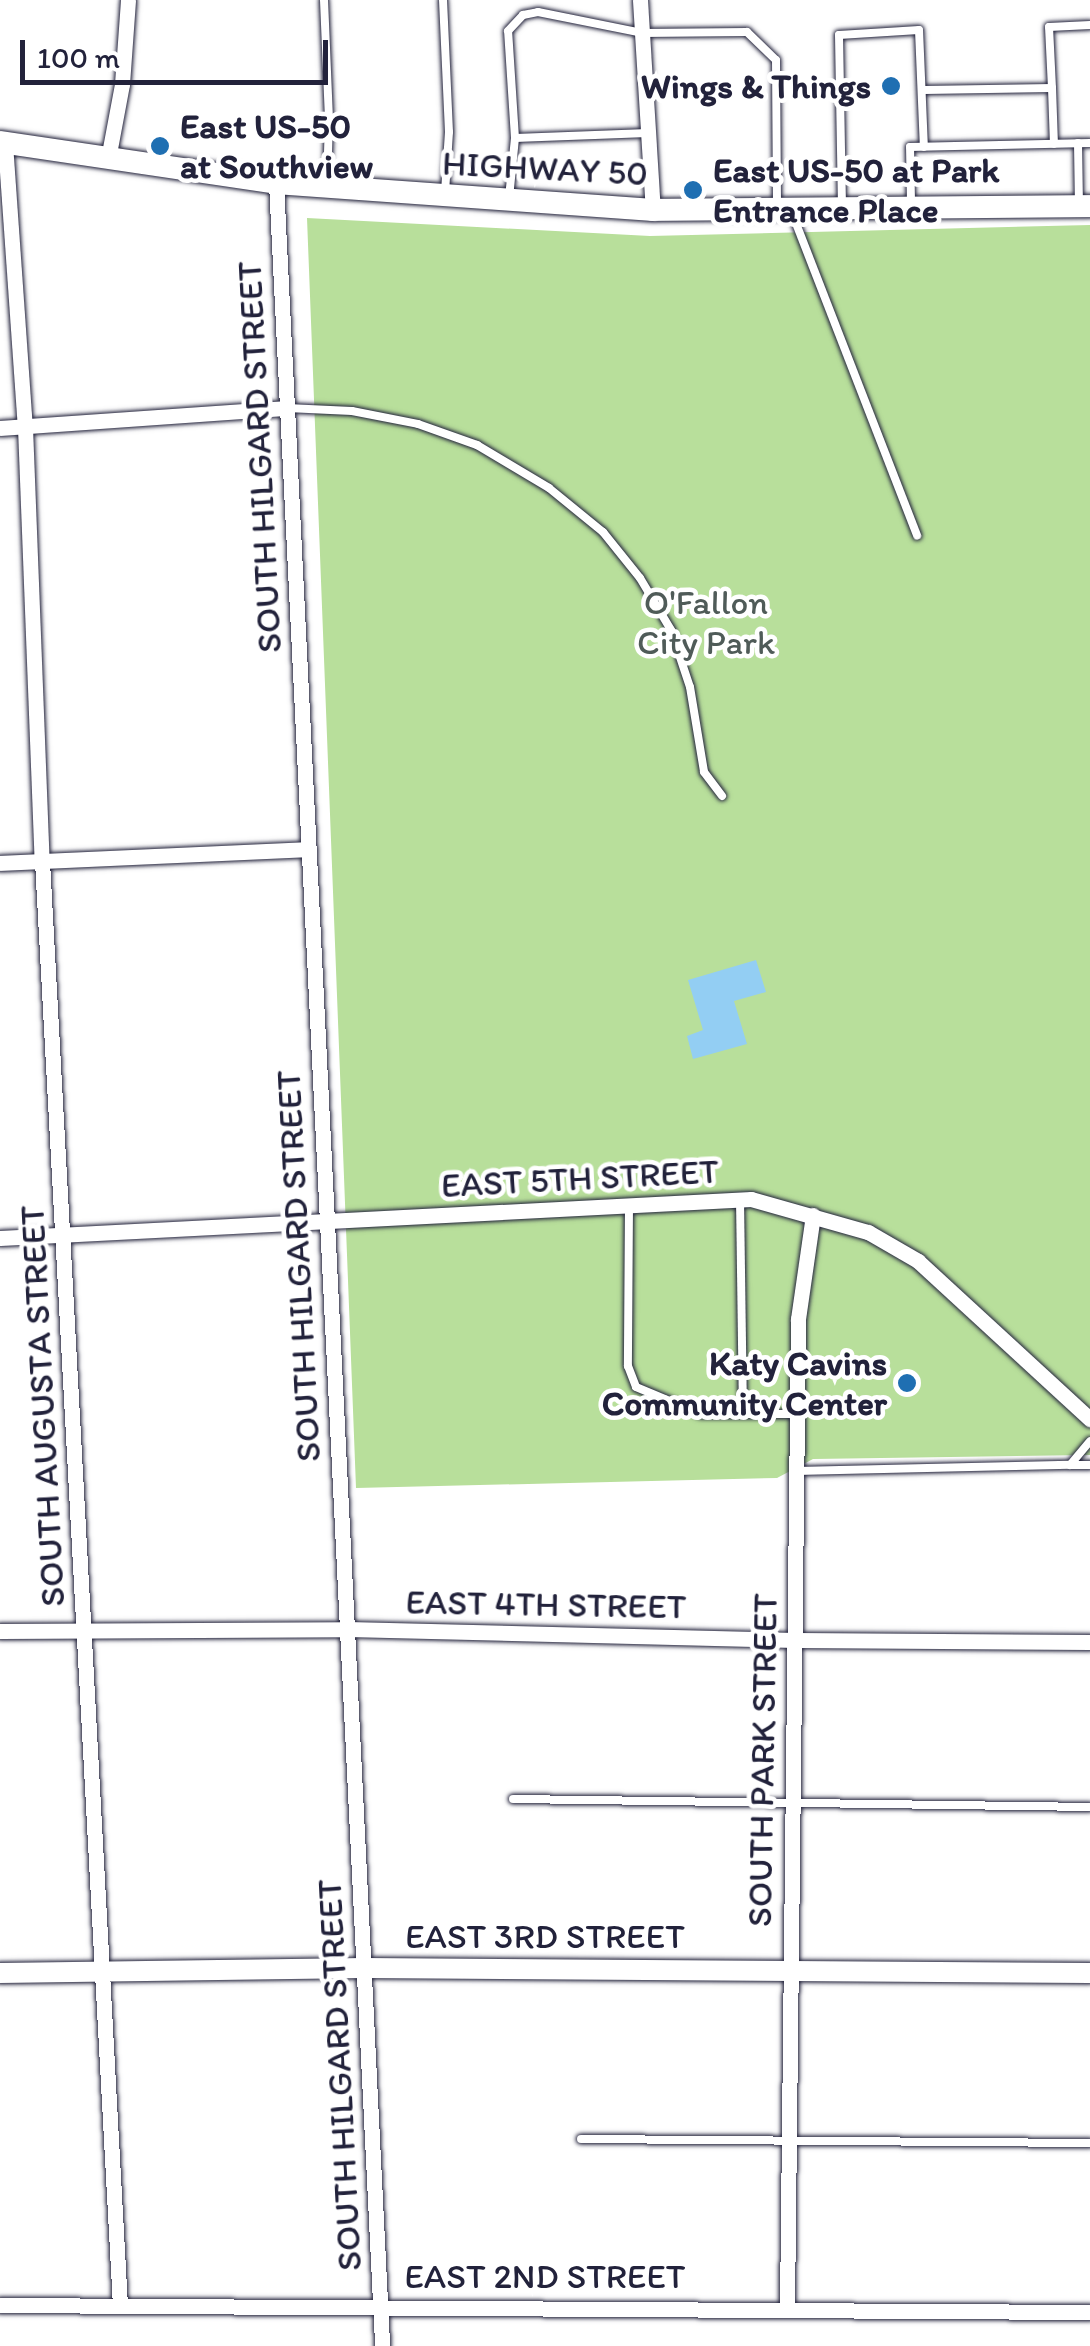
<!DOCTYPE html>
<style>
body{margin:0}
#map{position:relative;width:1090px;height:2346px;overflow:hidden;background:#fff;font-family:Itim,sans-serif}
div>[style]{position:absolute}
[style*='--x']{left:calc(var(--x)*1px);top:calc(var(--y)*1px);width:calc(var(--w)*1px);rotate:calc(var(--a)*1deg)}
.green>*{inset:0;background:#b8df9b}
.water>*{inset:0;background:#93cef3}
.roads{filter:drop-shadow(0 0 2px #22223b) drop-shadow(0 0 2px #22223b)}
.service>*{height:8px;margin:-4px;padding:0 4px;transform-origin:4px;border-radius:4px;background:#fff}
.minor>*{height:15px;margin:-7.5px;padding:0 7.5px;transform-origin:7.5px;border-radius:7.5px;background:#fff}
.tertiary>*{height:20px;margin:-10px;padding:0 10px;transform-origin:10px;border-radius:10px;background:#fff}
.secondary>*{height:22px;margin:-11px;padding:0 11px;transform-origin:11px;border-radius:11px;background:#fff}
.dots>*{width:28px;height:28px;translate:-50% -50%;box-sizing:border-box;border:5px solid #fff;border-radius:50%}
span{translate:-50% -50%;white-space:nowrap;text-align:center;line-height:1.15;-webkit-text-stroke:9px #fff;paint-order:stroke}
.poi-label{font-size:35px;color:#22223b;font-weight:700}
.right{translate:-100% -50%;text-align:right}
.left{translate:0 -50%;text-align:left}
.street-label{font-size:35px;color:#22223b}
.park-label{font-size:35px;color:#4f5b58}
.scale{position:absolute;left:20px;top:40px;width:308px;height:45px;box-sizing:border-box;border:5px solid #22223b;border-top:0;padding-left:12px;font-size:30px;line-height:35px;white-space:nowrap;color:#22223b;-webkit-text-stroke:8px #fff;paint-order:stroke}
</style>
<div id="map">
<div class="green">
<div style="clip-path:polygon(307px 218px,650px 236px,1090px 225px,1090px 1455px,813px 1459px,777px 1478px,356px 1488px)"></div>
</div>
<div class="water">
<div style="clip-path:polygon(756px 960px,766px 992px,734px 1001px,747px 1044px,693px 1059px,687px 1036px,703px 1030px,688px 980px)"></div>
</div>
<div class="roads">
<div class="service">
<div style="--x:324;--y:0;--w:119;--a:87.6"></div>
<div style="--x:329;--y:119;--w:66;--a:91.7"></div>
<div style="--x:443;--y:0;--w:132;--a:87.4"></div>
<div style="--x:449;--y:132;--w:61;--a:93.8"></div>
<div style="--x:1052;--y:88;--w:61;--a:-92.8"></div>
<div style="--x:1049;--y:27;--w:41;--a:-2.8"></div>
<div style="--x:924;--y:90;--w:128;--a:-0.9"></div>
<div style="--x:1052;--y:88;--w:56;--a:88"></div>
<div style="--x:515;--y:138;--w:133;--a:-2.2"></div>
<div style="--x:1078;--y:143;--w:61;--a:89.1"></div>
<div style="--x:509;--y:198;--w:60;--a:-84.3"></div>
<div style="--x:515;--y:138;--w:107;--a:-93.7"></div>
<div style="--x:508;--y:31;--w:22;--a:-47"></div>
<div style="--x:523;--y:15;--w:15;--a:-11"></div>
<div style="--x:538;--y:12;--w:106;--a:11.4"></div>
<div style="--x:642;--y:33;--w:105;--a:-0.5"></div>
<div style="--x:747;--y:32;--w:40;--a:44"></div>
<div style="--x:776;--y:60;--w:144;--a:89.6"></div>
<div style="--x:911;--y:202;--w:55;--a:-91"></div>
<div style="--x:910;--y:147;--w:180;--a:-1.3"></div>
<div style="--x:842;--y:207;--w:172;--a:-91"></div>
<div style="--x:839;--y:35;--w:80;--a:-3.6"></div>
<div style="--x:919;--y:30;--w:117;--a:87.6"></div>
<div style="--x:792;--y:213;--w:346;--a:68.8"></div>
<div style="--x:287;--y:408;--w:65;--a:2.6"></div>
<div style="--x:352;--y:411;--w:67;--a:11.1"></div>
<div style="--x:418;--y:424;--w:63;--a:19.6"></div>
<div style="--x:477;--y:445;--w:84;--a:30.8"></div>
<div style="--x:549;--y:488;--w:70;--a:39.2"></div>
<div style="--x:603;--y:532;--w:59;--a:51.2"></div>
<div style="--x:640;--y:578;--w:61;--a:59.2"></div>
<div style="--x:671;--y:630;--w:60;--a:71.6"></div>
<div style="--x:690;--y:687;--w:86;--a:80.6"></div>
<div style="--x:704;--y:772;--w:30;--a:53"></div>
<div style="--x:740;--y:1199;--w:215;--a:89.2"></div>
<div style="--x:629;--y:1205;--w:161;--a:90.4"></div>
<div style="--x:628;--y:1366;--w:22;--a:69"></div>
<div style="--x:636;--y:1387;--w:70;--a:22.6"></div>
<div style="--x:701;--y:1414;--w:96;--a:0"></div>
<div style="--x:1070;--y:1465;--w:20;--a:0"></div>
<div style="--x:796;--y:1471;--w:274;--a:-1.3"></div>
<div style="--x:1070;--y:1465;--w:31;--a:-50"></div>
<div style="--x:513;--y:1799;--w:577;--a:0.79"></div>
<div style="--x:581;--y:2139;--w:509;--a:0.45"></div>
</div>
<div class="minor">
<div style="--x:640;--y:0;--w:210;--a:86.5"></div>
<div style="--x:5;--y:143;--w:285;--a:86"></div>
<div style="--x:25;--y:427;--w:434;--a:87.8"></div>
<div style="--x:42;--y:861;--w:1446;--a:86.91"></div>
<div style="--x:108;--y:159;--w:76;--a:-79.4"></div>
<div style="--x:122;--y:84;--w:84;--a:-85.9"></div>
<div style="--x:276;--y:183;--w:2166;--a:87.19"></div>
<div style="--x:0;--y:428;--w:288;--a:-4"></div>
<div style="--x:0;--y:863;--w:309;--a:-2.6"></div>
<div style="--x:0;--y:1238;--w:752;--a:-2.97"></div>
<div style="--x:751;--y:1199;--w:122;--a:15.8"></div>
<div style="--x:868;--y:1232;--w:58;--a:30.1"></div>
<div style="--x:918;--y:1261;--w:234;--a:42.6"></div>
<div style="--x:0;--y:1631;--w:347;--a:-0.3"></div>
<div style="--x:347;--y:1629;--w:448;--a:1.4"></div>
<div style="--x:795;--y:1640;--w:295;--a:0.4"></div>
<div style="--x:0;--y:2305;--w:1090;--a:0.37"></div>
<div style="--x:787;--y:2308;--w:989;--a:-89.36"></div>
<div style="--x:798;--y:1319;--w:105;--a:-81.8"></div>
</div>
<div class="tertiary">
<div style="--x:0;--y:1973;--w:364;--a:-0.8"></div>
<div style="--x:364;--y:1968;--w:726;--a:0.39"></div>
</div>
<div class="secondary">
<div style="--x:0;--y:142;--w:279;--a:8.4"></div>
<div style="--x:276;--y:183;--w:378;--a:4.1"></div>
<div style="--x:653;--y:210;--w:437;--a:-0.5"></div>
</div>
</div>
<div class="dots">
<div style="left:891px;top:86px;background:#1f6fb2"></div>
<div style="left:160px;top:146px;background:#1f6fb2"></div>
<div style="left:693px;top:190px;background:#1f6fb2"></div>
<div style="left:907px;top:1383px;background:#1f6fb2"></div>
</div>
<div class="poi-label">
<span class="right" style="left:871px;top:86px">Wings &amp; Things</span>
<span class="left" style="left:180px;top:146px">East US-50<br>at Southview</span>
<span class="left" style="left:713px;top:190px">East US-50 at Park<br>Entrance Place</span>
<span class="right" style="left:887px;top:1383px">Katy Cavins<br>Community Center</span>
</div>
<div class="street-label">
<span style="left:545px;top:168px;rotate:3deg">HIGHWAY 50</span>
<span style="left:259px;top:457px;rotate:-93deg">SOUTH HILGARD STREET</span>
<span style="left:580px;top:1178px;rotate:-3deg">EAST 5TH STREET</span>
<span style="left:298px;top:1266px;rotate:-93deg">SOUTH HILGARD STREET</span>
<span style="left:42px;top:1406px;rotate:-93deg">SOUTH AUGUSTA STREET</span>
<span style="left:546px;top:1604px;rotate:1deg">EAST 4TH STREET</span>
<span style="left:762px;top:1760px;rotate:-89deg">SOUTH PARK STREET</span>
<span style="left:545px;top:1936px">EAST 3RD STREET</span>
<span style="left:339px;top:2075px;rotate:-93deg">SOUTH HILGARD STREET</span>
<span style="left:545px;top:2276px">EAST 2ND STREET</span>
</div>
<div class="park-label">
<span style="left:706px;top:622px">O'Fallon<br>City Park</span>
</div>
<div class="scale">100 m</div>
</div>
